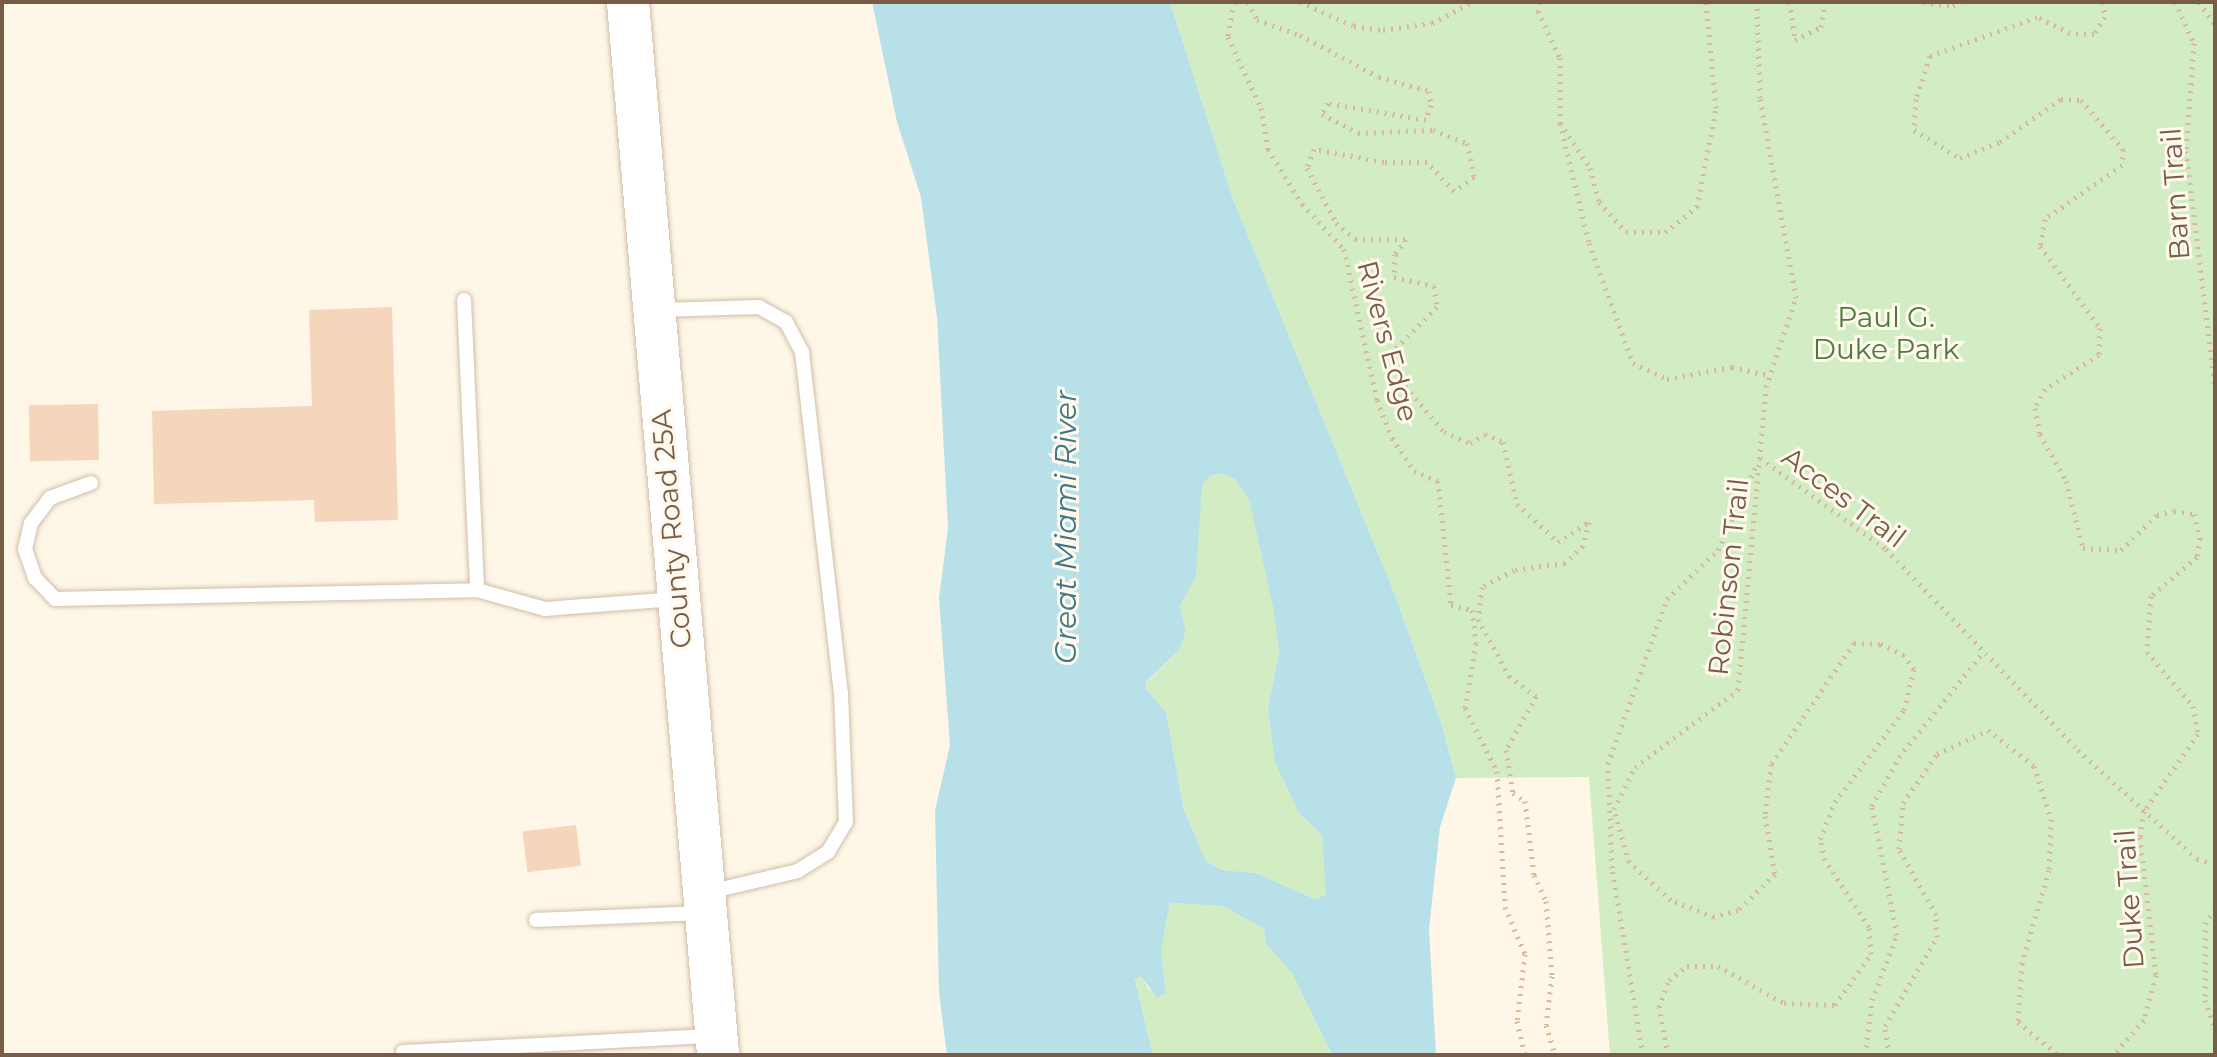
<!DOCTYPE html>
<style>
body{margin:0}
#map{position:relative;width:2217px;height:1057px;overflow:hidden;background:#fef6e6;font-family:Montserrat,sans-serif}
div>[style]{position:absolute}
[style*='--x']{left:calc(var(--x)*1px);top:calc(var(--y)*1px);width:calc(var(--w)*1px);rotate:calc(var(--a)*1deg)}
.green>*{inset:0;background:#d2edc3}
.water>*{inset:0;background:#b8e0e9}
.building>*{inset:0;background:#f5d5bb;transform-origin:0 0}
.path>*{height:5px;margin-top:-2.5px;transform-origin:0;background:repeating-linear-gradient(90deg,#dab89e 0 2px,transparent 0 8px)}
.roads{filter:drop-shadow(0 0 2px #d0bdaa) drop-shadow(0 0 2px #d0bdaa)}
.service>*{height:14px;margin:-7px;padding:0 7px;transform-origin:7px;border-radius:7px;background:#fff}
.secondary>*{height:42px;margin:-21px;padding:0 21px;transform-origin:21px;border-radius:21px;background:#fff}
span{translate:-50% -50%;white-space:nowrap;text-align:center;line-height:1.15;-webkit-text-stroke:6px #fff9ed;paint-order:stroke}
.street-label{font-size:28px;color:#795c48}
.park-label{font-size:28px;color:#4c7a3c}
.water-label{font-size:30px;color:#3e7787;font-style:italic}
.frame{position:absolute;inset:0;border:4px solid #795c48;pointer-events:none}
</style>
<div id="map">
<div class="green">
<div style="clip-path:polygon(1170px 2px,2215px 2px,2215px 1055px,1610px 1055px,1589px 777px,1456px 778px,1442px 725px,1393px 590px,1233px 199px)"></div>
<div style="clip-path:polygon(1224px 474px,1235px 478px,1249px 498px,1273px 608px,1279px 653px,1268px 707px,1299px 813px,1322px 835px,1327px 895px,1315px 899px,1256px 873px,1222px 870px,1206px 861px,1184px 810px,1166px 712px,1146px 689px,1146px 683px,1180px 649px,1186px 631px,1180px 605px,1202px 483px,1211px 475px)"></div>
<div style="clip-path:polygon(1170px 903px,1223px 906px,1264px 929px,1266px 944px,1292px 973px,1332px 1055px,1153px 1055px,1135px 978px,1141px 975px,1149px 990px,1166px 993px,1161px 951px)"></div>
</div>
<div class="water">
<div style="clip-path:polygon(evenodd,872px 2px,1170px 2px,1233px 199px,1393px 590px,1442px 725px,1456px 778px,1440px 827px,1429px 929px,1436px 1055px,1332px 1055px,1292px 973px,1266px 944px,1264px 929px,1223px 906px,1170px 903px,1161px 951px,1166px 993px,1157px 998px,1141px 976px,1135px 979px,1153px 1055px,947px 1055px,939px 993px,935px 811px,950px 745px,939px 598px,948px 528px,937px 317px,921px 197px,897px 122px,872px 2px,1224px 474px,1235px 479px,1249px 499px,1273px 608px,1279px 653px,1268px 707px,1275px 762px,1299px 813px,1322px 835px,1326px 895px,1315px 899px,1256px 873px,1222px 870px,1206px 861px,1184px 810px,1166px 712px,1146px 689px,1146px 682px,1180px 649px,1186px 631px,1180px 605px,1196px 576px,1202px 484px,1211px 475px,1224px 474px)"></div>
</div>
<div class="building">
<div style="clip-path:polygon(392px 307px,398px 520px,315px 522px,314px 500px,154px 504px,152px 411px,312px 406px,309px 310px)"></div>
<div style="left:98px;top:404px;width:56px;height:69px;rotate:89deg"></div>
<div style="left:576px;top:825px;width:41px;height:54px;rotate:83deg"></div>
</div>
<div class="path">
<div style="--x:1234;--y:2;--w:36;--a:100"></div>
<div style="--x:1228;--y:37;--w:78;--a:65.1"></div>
<div style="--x:1261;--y:108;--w:42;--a:80.3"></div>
<div style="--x:1268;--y:149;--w:65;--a:58.3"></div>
<div style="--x:1302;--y:204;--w:62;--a:47"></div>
<div style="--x:1344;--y:249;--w:155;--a:77.7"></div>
<div style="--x:1377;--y:400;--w:41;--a:68.5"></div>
<div style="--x:1392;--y:438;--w:40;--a:56"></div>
<div style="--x:1414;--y:471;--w:26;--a:23"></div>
<div style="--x:1438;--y:481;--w:125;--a:84"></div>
<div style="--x:1451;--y:605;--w:22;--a:13"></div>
<div style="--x:1472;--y:610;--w:33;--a:83"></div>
<div style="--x:1476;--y:643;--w:66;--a:99.6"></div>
<div style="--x:1465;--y:708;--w:71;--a:63.1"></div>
<div style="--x:1497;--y:771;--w:136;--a:86.6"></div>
<div style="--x:1505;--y:907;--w:51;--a:66.9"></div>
<div style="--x:1525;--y:954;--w:67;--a:96.8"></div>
<div style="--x:1517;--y:1021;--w:35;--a:77"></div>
<div style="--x:1248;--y:2;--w:20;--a:63"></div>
<div style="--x:1257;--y:20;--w:46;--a:19.2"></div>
<div style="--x:1300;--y:35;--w:89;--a:28"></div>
<div style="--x:1379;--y:77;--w:52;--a:15.6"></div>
<div style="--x:1429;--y:91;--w:14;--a:82"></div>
<div style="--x:1431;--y:105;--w:16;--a:108"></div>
<div style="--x:1426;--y:120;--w:99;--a:-170.2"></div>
<div style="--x:1328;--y:103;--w:13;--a:119"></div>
<div style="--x:1322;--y:114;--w:41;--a:27.8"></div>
<div style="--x:1358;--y:133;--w:75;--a:-2.3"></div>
<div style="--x:1433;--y:130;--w:36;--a:21"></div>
<div style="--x:1467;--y:143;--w:35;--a:78"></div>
<div style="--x:1474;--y:177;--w:24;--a:145"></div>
<div style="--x:1454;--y:191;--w:40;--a:-133"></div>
<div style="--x:1427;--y:162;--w:43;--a:180"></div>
<div style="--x:1384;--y:162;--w:71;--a:-169.5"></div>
<div style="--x:1314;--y:149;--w:20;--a:110"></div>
<div style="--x:1307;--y:168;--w:62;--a:62.2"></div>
<div style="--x:1336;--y:223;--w:25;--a:40"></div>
<div style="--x:1355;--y:239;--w:51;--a:0"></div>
<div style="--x:1406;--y:239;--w:19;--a:126"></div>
<div style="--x:1395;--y:254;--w:23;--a:92"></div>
<div style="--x:1394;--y:277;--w:41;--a:12.7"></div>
<div style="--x:1434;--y:286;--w:21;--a:82"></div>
<div style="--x:1437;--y:307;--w:59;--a:135"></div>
<div style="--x:1395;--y:349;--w:31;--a:81"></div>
<div style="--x:1400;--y:380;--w:68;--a:49.8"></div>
<div style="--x:1444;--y:432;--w:28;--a:23"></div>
<div style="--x:1470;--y:443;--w:17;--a:-31"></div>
<div style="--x:1485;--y:434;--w:20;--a:24"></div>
<div style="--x:1503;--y:442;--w:64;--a:77.3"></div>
<div style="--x:1517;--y:504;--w:56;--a:42.8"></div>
<div style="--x:1558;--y:542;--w:37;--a:-33"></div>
<div style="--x:1589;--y:522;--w:25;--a:104"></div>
<div style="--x:1583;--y:546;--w:25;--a:137"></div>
<div style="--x:1565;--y:563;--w:51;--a:172.2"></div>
<div style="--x:1514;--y:570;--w:36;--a:152"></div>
<div style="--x:1482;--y:587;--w:32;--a:97"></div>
<div style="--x:1478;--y:619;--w:65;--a:61.5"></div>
<div style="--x:1509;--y:676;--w:34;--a:37"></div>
<div style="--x:1536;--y:696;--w:62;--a:119.1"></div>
<div style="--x:1506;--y:750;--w:44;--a:80.8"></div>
<div style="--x:1513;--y:793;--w:14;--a:34"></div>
<div style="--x:1525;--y:801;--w:75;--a:83.1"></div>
<div style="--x:1534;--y:875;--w:29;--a:65"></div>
<div style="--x:1546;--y:901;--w:75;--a:85.4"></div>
<div style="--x:1552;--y:976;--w:49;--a:97"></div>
<div style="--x:1546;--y:1025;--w:31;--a:73"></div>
<div style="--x:1300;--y:2;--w:59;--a:24"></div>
<div style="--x:1354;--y:26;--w:29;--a:8"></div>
<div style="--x:1383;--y:30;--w:49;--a:-8.1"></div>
<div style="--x:1432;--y:23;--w:45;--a:-27.7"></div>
<div style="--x:1539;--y:2;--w:9;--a:96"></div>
<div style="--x:1538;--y:11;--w:52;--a:64.9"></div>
<div style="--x:1560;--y:58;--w:65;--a:90"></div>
<div style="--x:1560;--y:123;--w:54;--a:56.3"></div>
<div style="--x:1590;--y:168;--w:35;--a:75"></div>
<div style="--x:1599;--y:202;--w:40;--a:48"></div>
<div style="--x:1626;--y:232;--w:39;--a:0"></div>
<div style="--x:1665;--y:232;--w:41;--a:-38"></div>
<div style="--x:1697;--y:207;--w:101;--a:-79.1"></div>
<div style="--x:1716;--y:108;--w:106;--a:-95.4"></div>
<div style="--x:1790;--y:2;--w:38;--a:83"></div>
<div style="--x:1795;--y:40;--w:29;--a:-27"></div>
<div style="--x:1821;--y:27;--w:25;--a:-81"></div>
<div style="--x:1923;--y:2;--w:30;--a:8"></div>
<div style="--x:1953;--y:6;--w:9;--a:-27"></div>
<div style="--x:2103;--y:2;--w:15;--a:82"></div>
<div style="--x:2105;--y:17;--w:20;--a:123"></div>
<div style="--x:2094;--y:34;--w:24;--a:-178"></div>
<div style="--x:2070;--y:33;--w:37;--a:-154"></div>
<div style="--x:2037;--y:17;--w:114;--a:160"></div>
<div style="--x:1930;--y:56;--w:45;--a:108"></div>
<div style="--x:1916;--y:99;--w:31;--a:94"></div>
<div style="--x:1914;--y:130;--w:54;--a:31.3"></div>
<div style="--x:1960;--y:158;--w:43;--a:-21.8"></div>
<div style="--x:2000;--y:142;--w:75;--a:-35.2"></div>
<div style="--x:2061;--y:99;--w:20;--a:3"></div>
<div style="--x:2081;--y:100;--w:65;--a:49.4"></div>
<div style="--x:2123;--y:149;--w:16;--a:94"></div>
<div style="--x:2122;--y:165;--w:94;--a:145"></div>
<div style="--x:2045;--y:219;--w:27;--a:100"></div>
<div style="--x:2040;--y:246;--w:102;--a:53.8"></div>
<div style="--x:2100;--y:328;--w:27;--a:92"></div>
<div style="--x:2099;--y:355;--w:64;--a:147.8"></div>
<div style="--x:2045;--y:389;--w:21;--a:118"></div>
<div style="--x:2035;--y:408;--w:26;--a:79"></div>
<div style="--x:2040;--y:434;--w:54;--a:61"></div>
<div style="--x:2066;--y:481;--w:69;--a:75.8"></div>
<div style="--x:2083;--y:548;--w:38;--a:3"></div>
<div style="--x:2121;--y:550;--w:50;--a:-44.2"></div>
<div style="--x:2157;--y:515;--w:17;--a:-13"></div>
<div style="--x:2174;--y:511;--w:20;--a:9"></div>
<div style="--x:2194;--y:514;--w:25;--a:76"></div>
<div style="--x:2200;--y:538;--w:19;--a:99"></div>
<div style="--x:2197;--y:557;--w:60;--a:139.7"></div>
<div style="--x:2151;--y:596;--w:56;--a:94.1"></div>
<div style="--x:2147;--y:652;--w:71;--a:49.6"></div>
<div style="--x:2193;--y:706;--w:28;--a:80"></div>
<div style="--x:2198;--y:734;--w:94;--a:125"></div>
<div style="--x:2144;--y:811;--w:26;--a:99"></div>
<div style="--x:2140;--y:837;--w:139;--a:83.4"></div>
<div style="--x:2156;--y:975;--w:47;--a:104.9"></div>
<div style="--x:2144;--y:1020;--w:47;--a:131.5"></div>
<div style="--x:2175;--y:2;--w:45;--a:65.1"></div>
<div style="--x:2194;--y:43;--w:108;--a:94.2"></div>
<div style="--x:2186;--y:151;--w:237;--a:83"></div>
<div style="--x:2199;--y:2;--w:28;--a:55"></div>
<div style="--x:1560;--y:123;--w:123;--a:76.4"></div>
<div style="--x:1589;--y:243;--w:128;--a:69.9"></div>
<div style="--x:1633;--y:363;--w:38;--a:25"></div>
<div style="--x:1667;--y:379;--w:66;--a:-10.5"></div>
<div style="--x:1732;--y:367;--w:39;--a:13"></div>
<div style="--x:1760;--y:458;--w:155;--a:35.8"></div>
<div style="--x:1886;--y:549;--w:278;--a:46.3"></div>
<div style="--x:2078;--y:750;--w:161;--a:42.5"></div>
<div style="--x:2197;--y:859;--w:16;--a:15"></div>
<div style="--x:2215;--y:909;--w:16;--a:125"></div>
<div style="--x:2206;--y:922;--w:78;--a:90.7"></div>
<div style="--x:2205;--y:1000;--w:31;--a:71"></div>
<div style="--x:1643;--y:1055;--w:190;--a:-99.4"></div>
<div style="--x:1612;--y:868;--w:104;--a:-92.2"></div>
<div style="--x:1608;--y:764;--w:175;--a:-70.3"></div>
<div style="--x:1667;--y:599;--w:71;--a:-43.9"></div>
<div style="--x:1718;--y:550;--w:94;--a:-65.6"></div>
<div style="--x:1668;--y:1055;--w:49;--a:-100.6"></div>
<div style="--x:1659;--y:1007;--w:29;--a:-70"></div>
<div style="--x:1669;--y:980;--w:23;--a:-38"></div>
<div style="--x:1687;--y:966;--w:31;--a:0"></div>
<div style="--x:1718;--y:966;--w:76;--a:29.3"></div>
<div style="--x:1784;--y:1003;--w:51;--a:2.2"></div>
<div style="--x:1835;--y:1005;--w:62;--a:-54.8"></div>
<div style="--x:1871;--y:954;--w:27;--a:-94"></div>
<div style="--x:1869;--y:927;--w:80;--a:-123.3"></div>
<div style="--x:1825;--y:860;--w:22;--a:-103"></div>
<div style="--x:1820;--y:839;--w:40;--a:-68"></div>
<div style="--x:1835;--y:802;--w:115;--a:-53.1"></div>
<div style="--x:1904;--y:710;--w:42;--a:-76.3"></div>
<div style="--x:1914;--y:669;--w:17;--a:-126"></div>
<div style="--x:1904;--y:655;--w:26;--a:-155"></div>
<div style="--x:1880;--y:644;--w:26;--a:-178"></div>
<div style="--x:1854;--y:643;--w:147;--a:124.4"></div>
<div style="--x:1771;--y:764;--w:52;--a:96.6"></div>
<div style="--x:1765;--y:816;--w:59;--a:80.2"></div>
<div style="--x:1775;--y:874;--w:52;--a:135.8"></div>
<div style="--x:1738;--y:910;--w:25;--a:164"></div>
<div style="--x:1714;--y:917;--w:46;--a:-158.4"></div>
<div style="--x:1671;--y:900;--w:57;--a:-137.9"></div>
<div style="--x:1629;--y:862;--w:55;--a:-105.8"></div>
<div style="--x:1614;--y:809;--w:47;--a:-63.4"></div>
<div style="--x:1635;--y:767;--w:129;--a:-36.8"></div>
<div style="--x:1738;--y:690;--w:304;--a:-84.7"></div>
<div style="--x:1766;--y:387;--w:94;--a:-71.4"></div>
<div style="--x:1796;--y:298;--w:203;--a:-100.2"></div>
<div style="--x:1760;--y:98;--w:96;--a:-91.8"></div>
<div style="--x:1865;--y:1055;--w:55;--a:-82.7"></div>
<div style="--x:1872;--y:1000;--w:70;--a:-69"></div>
<div style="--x:1897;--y:935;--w:131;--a:-101"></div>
<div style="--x:1872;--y:806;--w:56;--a:-61.1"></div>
<div style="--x:1899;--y:757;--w:131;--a:-51.2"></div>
<div style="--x:1889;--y:1055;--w:29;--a:-98"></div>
<div style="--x:1885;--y:1026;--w:103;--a:-59.7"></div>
<div style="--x:1937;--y:937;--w:22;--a:-93"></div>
<div style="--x:1936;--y:915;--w:76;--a:-119.3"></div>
<div style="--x:1899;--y:849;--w:46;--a:-85"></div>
<div style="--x:1903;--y:803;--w:60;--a:-55.2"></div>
<div style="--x:1937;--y:754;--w:56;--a:-25.2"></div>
<div style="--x:1988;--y:730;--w:58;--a:38"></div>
<div style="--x:2034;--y:766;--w:56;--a:72.2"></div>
<div style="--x:2051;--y:819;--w:51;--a:92.2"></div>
<div style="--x:2049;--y:870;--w:97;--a:106.2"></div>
<div style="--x:2022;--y:963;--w:59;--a:93.9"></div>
<div style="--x:2018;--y:1022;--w:52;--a:39.5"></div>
</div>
<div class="roads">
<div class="service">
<div style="--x:464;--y:300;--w:290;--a:87.4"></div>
<div style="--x:659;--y:310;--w:100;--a:-1.7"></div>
<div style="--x:759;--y:307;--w:31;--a:29"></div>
<div style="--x:786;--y:322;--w:34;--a:62"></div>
<div style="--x:802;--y:352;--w:343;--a:83.5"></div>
<div style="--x:841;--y:693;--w:129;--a:87.8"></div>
<div style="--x:846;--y:822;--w:35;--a:121"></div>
<div style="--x:828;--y:852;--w:36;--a:148"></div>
<div style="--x:798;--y:871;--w:91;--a:166.7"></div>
<div style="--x:91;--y:483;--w:44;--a:159.9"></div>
<div style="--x:50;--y:498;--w:31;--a:127"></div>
<div style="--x:31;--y:523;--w:27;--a:103"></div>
<div style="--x:25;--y:549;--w:31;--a:71"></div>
<div style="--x:35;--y:578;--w:29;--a:46"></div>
<div style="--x:55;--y:599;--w:422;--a:-1.2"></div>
<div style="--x:477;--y:590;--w:71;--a:15.6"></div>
<div style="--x:545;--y:609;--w:131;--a:-4.4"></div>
<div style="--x:536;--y:920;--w:165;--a:-2.4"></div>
<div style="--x:403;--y:1052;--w:308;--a:-3"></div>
</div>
<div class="secondary">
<div style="--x:628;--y:2;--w:1057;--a:85.11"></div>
</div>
</div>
<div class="street-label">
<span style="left:2175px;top:194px;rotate:-94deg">Barn Trail</span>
<span style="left:1388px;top:341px;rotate:75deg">Rivers Edge</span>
<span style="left:1844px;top:497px;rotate:37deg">Acces Trail</span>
<span style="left:671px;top:529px;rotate:-95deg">County Road 25A</span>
<span style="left:1728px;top:577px;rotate:-84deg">Robinson Trail</span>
<span style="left:2129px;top:899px;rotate:-94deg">Duke Trail</span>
</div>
<div class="park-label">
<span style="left:1886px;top:333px">Paul G.<br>Duke Park</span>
</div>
<div class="water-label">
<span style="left:1066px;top:527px;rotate:-90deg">Great Miami River</span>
</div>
<div class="frame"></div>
</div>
